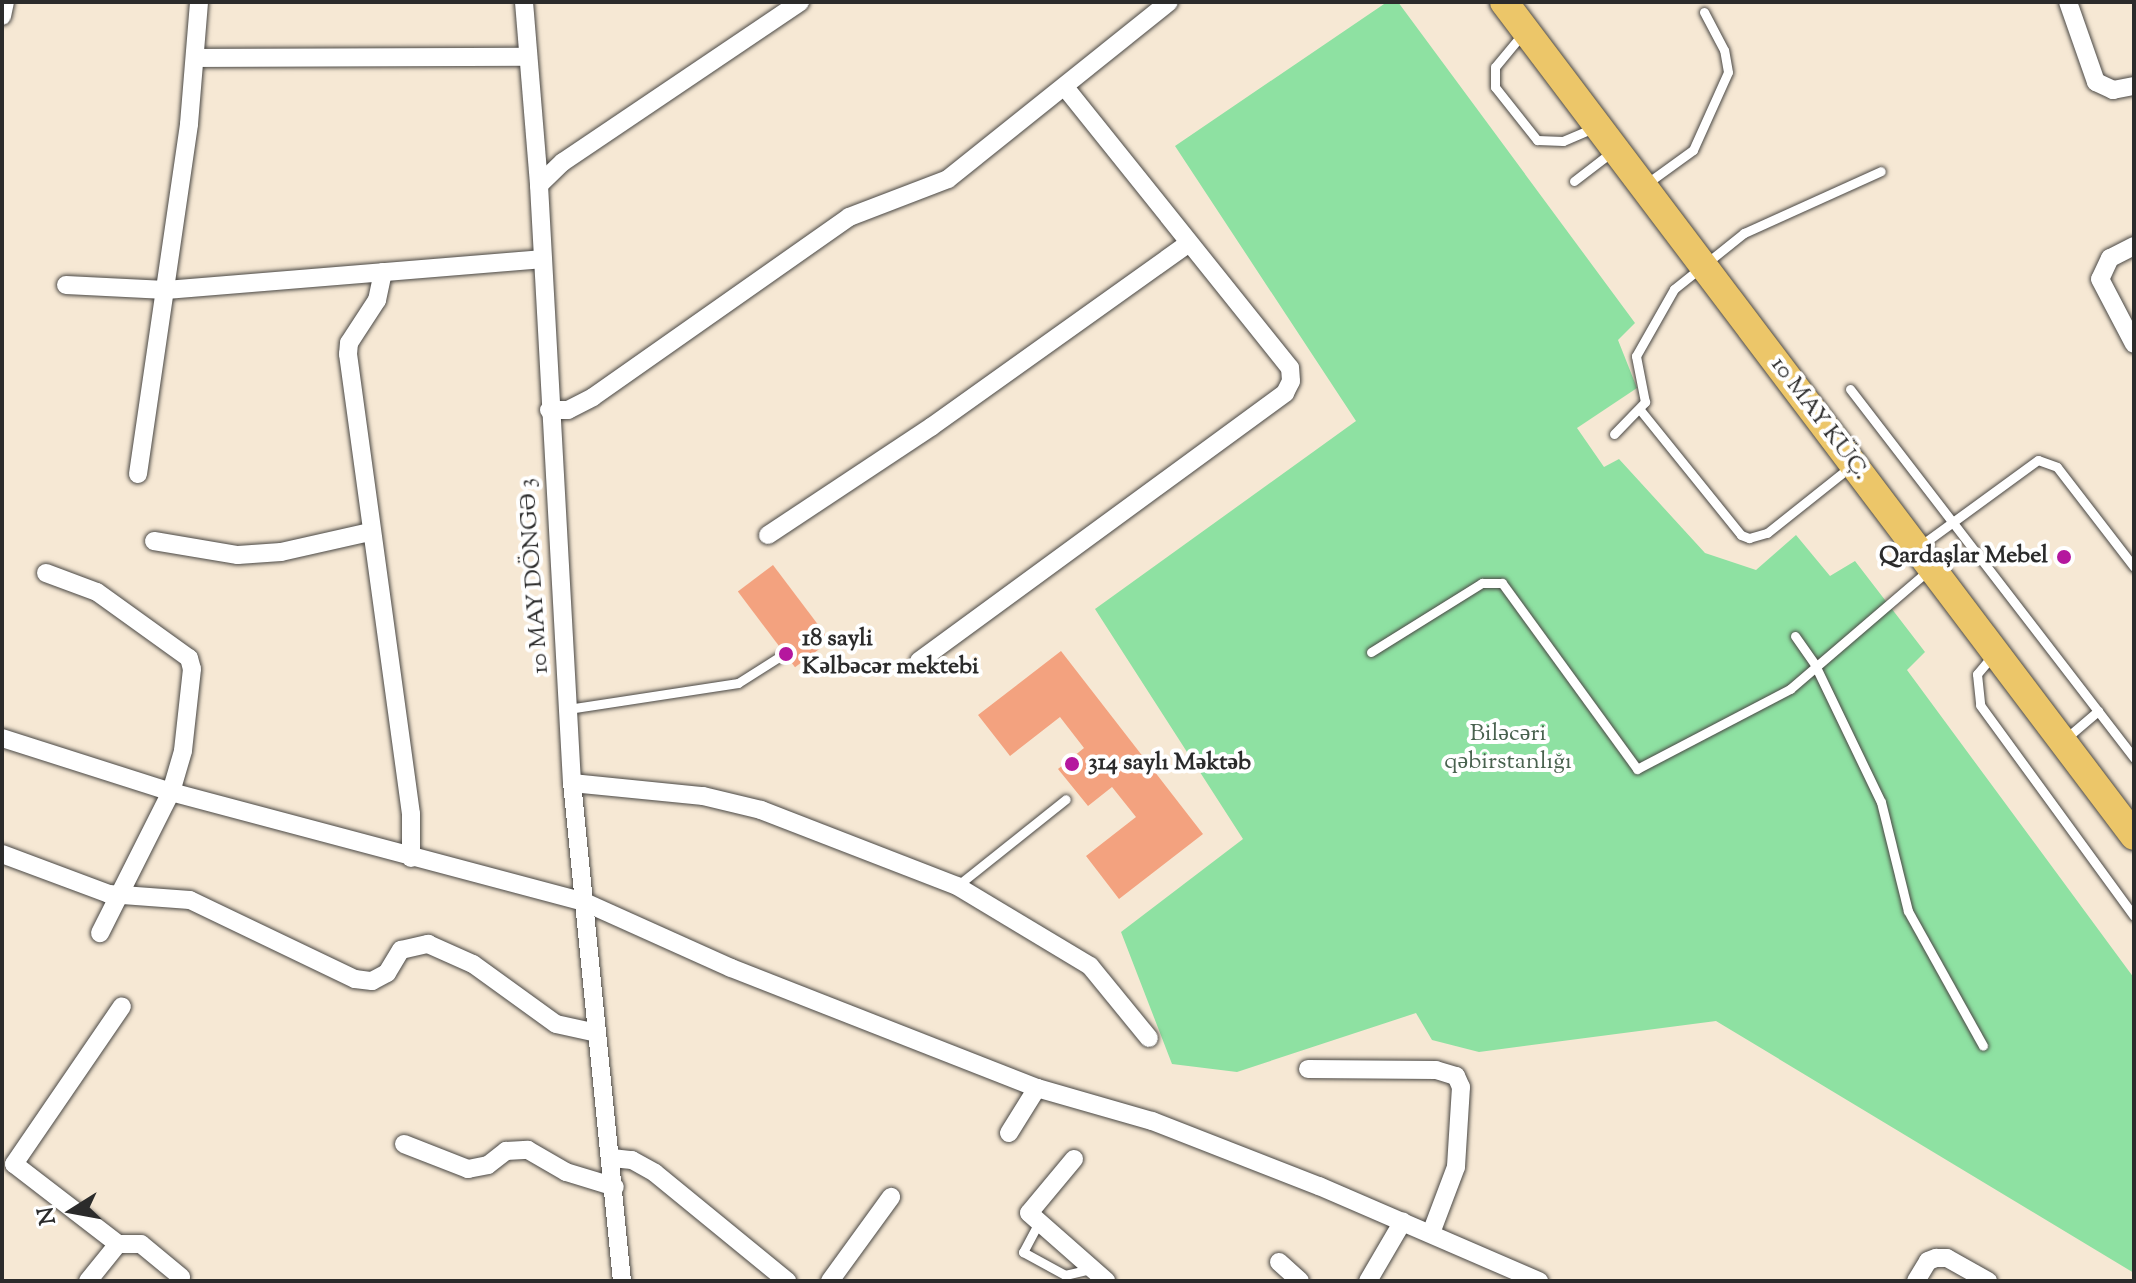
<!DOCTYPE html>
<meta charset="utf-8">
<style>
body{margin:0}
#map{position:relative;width:2136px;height:1283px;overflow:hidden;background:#f6e8d4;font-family:"Sorts Mill Goudy",serif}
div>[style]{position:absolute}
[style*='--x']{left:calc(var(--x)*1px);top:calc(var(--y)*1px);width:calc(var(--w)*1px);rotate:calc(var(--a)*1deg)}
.green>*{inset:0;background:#8ee1a2}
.building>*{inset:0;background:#f3a27f;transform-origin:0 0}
.roads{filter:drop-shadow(0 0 2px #494744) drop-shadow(0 0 2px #494744)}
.service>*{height:9px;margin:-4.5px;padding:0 4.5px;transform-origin:4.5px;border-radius:4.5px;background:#fff}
.minor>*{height:18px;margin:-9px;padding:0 9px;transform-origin:9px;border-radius:9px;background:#fff}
.primary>*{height:28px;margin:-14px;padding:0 14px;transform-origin:14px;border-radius:14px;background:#ecc669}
.dots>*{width:22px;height:22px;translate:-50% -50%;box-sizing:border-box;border:4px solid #fff;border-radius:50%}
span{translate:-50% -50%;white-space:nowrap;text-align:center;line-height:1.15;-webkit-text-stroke:8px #fff;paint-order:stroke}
.street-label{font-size:24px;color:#2b2b2b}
.poi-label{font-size:24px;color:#2b2b2b;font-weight:700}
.right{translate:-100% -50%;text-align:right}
.left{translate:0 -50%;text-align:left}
.park-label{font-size:24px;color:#49624f}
.frame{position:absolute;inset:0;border:4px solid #2b2b2b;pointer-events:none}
.north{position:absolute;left:32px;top:1171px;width:80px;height:80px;-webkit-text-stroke:6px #fff;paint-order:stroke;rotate:259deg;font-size:22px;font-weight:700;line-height:32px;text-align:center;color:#2b2b2b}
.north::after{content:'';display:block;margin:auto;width:28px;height:36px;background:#2b2b2b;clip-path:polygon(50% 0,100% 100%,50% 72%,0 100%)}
</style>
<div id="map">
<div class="green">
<div style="clip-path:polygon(1387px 2px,1398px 2px,1635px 323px,1618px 340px,1637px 388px,1577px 428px,1604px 467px,1619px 459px,1705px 553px,1756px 570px,1796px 535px,1830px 576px,1855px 561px,1925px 652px,1907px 670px,2134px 978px,2134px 1273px,1716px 1021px,1479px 1052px,1432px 1040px,1416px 1013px,1237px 1072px,1172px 1064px,1121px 932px,1243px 839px,1095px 609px,1356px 421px,1175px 146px)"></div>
</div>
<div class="building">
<div style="left:773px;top:565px;width:95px;height:44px;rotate:53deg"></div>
<div style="clip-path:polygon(1061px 651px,1203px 834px,1119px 899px,1086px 856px,1136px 817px,1112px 787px,1088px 806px,1058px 769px,1084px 748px,1060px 717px,1010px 756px,978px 715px)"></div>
</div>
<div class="roads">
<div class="service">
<div style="--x:1524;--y:32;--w:45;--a:129.6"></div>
<div style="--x:1495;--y:67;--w:20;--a:90"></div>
<div style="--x:1495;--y:87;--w:68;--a:51.6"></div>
<div style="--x:1537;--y:140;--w:26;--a:2"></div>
<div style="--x:1563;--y:141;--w:34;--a:-23"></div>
<div style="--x:1574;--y:181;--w:49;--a:-37.6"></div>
<div style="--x:1646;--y:184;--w:58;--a:-35.9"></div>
<div style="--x:1693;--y:150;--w:85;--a:-65.8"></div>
<div style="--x:1728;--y:72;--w:22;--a:-100"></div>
<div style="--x:1724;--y:50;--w:43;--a:-117.8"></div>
<div style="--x:1850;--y:389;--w:466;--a:52.4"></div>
<div style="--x:1641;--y:411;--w:159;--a:51.1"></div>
<div style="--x:1741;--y:535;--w:9;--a:21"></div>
<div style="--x:1749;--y:538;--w:19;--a:-16"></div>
<div style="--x:1767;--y:533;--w:106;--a:-38.5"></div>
<div style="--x:1614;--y:434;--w:45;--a:-45.9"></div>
<div style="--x:1645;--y:402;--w:47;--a:-101.1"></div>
<div style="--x:1636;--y:356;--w:77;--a:-60.4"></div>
<div style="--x:1674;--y:289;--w:90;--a:-38.7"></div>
<div style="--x:1744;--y:233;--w:150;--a:-24.3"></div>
<div style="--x:1920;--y:546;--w:146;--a:-36.1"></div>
<div style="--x:2038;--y:460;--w:20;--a:20"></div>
<div style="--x:2057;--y:467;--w:126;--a:52.4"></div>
<div style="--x:1795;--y:636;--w:35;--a:55"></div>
<div style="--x:1815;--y:665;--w:152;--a:64.3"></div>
<div style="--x:1881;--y:802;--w:112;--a:76.1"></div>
<div style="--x:1908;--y:911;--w:154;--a:60.9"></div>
<div style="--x:1371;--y:652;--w:131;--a:-31.9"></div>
<div style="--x:1482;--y:583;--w:20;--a:0"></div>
<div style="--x:1502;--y:583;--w:230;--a:54"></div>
<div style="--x:1637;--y:769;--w:173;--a:-27.6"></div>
<div style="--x:1790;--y:689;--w:183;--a:-40.6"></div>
<div style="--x:1993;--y:655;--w:25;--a:130"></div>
<div style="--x:1977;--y:674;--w:31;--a:84"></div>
<div style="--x:1980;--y:705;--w:261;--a:53.9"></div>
<div style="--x:568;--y:709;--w:172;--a:-8.7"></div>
<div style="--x:738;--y:683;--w:49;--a:-32.4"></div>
<div style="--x:2064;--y:740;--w:45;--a:-40.5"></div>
<div style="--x:957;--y:886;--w:139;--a:-38.6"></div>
<div style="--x:1038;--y:1224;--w:32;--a:118"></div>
<div style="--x:1023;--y:1252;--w:48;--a:28.7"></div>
<div style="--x:1065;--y:1275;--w:27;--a:-13"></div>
</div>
<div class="minor">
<div style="--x:524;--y:2;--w:184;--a:85.3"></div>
<div style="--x:2068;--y:2;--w:85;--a:70.7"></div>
<div style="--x:2096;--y:82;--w:19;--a:25"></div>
<div style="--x:2113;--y:90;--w:21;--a:-11"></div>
<div style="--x:2;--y:16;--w:14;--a:-78"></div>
<div style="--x:196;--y:58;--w:331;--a:-0.2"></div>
<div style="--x:2134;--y:246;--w:27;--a:153"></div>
<div style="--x:2110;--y:258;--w:23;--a:115"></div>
<div style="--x:2100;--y:279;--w:73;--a:62.4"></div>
<div style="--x:383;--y:272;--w:29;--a:102"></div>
<div style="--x:377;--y:300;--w:51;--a:123.1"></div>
<div style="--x:349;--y:343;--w:11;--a:95"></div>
<div style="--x:348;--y:354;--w:464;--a:82.2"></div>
<div style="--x:411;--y:814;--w:44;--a:90"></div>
<div style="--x:66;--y:285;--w:100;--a:2.9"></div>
<div style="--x:166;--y:290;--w:376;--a:-4.7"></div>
<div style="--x:549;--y:410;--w:19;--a:0"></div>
<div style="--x:568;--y:410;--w:28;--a:-27"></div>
<div style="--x:593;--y:397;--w:313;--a:-35.1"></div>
<div style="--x:849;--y:217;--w:106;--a:-21"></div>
<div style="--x:948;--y:179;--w:283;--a:-38.7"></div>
<div style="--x:138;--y:474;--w:354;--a:-81.7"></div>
<div style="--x:189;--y:124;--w:122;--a:-85.3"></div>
<div style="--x:768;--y:535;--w:196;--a:-33.5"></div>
<div style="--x:931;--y:427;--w:315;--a:-35.5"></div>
<div style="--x:154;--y:541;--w:85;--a:9.5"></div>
<div style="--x:238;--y:555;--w:43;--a:-4"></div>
<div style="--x:281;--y:552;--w:91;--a:-12.7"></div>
<div style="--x:46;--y:573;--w:54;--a:20.4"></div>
<div style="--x:97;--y:592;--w:113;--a:35.7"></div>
<div style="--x:189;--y:658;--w:11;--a:75"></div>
<div style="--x:192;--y:669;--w:82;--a:96.3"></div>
<div style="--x:183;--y:751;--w:43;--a:106.3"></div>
<div style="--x:171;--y:792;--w:158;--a:116.7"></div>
<div style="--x:919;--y:661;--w:454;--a:-36.2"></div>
<div style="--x:1285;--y:393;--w:13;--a:-63"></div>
<div style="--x:1291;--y:381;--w:13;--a:-94"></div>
<div style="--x:1290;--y:368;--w:360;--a:-128.7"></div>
<div style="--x:2;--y:738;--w:177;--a:17.7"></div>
<div style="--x:171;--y:792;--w:425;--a:14.9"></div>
<div style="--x:582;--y:901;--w:163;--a:24.2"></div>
<div style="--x:731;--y:968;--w:329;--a:21.4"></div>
<div style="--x:1037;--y:1088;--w:120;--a:16"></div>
<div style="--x:1152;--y:1121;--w:179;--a:21.3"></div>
<div style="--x:1319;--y:1186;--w:240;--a:23.4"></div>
<div style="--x:572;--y:783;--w:132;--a:5.7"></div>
<div style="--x:703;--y:796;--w:60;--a:13.6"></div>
<div style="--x:761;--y:810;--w:210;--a:21.2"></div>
<div style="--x:957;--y:886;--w:155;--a:31"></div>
<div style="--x:1090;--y:966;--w:93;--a:50.7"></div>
<div style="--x:2;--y:854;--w:114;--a:20.5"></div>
<div style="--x:109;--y:894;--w:81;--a:4.2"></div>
<div style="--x:190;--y:900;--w:183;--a:25.6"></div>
<div style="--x:355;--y:979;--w:17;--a:7"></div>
<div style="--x:372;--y:981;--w:17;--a:-28"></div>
<div style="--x:387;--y:973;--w:27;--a:-59"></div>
<div style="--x:401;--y:950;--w:28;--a:-13"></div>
<div style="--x:428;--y:944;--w:49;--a:24"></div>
<div style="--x:473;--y:964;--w:102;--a:35.9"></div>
<div style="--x:556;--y:1024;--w:42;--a:12.4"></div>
<div style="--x:1308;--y:1069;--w:128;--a:0.4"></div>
<div style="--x:1436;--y:1070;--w:21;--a:17"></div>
<div style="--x:1456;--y:1076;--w:12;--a:66"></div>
<div style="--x:1461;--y:1087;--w:80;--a:93.6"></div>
<div style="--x:1456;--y:1167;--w:71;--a:110.7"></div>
<div style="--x:1009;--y:1133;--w:53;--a:-58.1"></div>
<div style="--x:404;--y:1144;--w:69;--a:21.3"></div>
<div style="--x:468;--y:1169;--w:20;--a:-11"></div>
<div style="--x:488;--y:1165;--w:23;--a:-38"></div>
<div style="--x:506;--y:1151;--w:22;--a:-3"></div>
<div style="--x:528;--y:1150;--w:44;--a:30.1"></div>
<div style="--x:566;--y:1172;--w:51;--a:17"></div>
<div style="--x:612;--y:1158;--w:20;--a:6"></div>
<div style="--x:632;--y:1160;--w:26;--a:29"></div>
<div style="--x:655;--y:1173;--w:171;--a:39.3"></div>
<div style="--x:1074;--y:1159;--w:70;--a:129.8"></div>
<div style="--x:1029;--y:1213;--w:103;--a:41.4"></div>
<div style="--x:118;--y:1244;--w:23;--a:0"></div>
<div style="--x:141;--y:1244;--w:52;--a:39.5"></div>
<div style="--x:1279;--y:1262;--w:28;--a:42"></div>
<div style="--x:88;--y:1281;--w:48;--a:-51"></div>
<div style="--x:118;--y:1244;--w:131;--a:-142.4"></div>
<div style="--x:14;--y:1164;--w:191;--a:-55.6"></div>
<div style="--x:622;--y:1281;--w:501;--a:-95.73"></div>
<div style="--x:572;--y:783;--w:599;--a:-93.16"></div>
<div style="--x:539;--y:185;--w:33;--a:-44"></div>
<div style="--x:563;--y:162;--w:286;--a:-34"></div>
<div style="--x:830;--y:1281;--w:104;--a:-54"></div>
<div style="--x:1368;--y:1281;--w:69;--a:-59.7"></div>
<div style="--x:1916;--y:1281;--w:23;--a:-59"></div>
<div style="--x:1928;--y:1261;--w:9;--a:-21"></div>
<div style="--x:1936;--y:1258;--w:11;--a:0"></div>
<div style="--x:1947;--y:1258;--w:47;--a:29.3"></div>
</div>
<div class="primary">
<div style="--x:1504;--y:2;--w:1045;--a:52.93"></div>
</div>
</div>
<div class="dots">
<div style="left:2064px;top:557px;background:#b5179e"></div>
<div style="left:786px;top:654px;background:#b5179e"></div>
<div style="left:1072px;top:764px;background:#b5179e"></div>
</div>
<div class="street-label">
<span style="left:1819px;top:419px;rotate:53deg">10 MAY KÜÇ.</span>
<span style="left:535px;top:576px;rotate:-94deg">10 MAY DÖNGƏ 3</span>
</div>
<div class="poi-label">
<span class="right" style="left:2048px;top:557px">Qardaşlar Mebel</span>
<span class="left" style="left:802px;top:654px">18 sayli<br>Kəlbəcər mektebi</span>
<span class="left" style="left:1088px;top:764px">314 saylı Məktəb</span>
</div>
<div class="park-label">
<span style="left:1508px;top:749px">Biləcəri<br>qəbirstanlığı</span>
</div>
<div class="frame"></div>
<div class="north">N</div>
</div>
